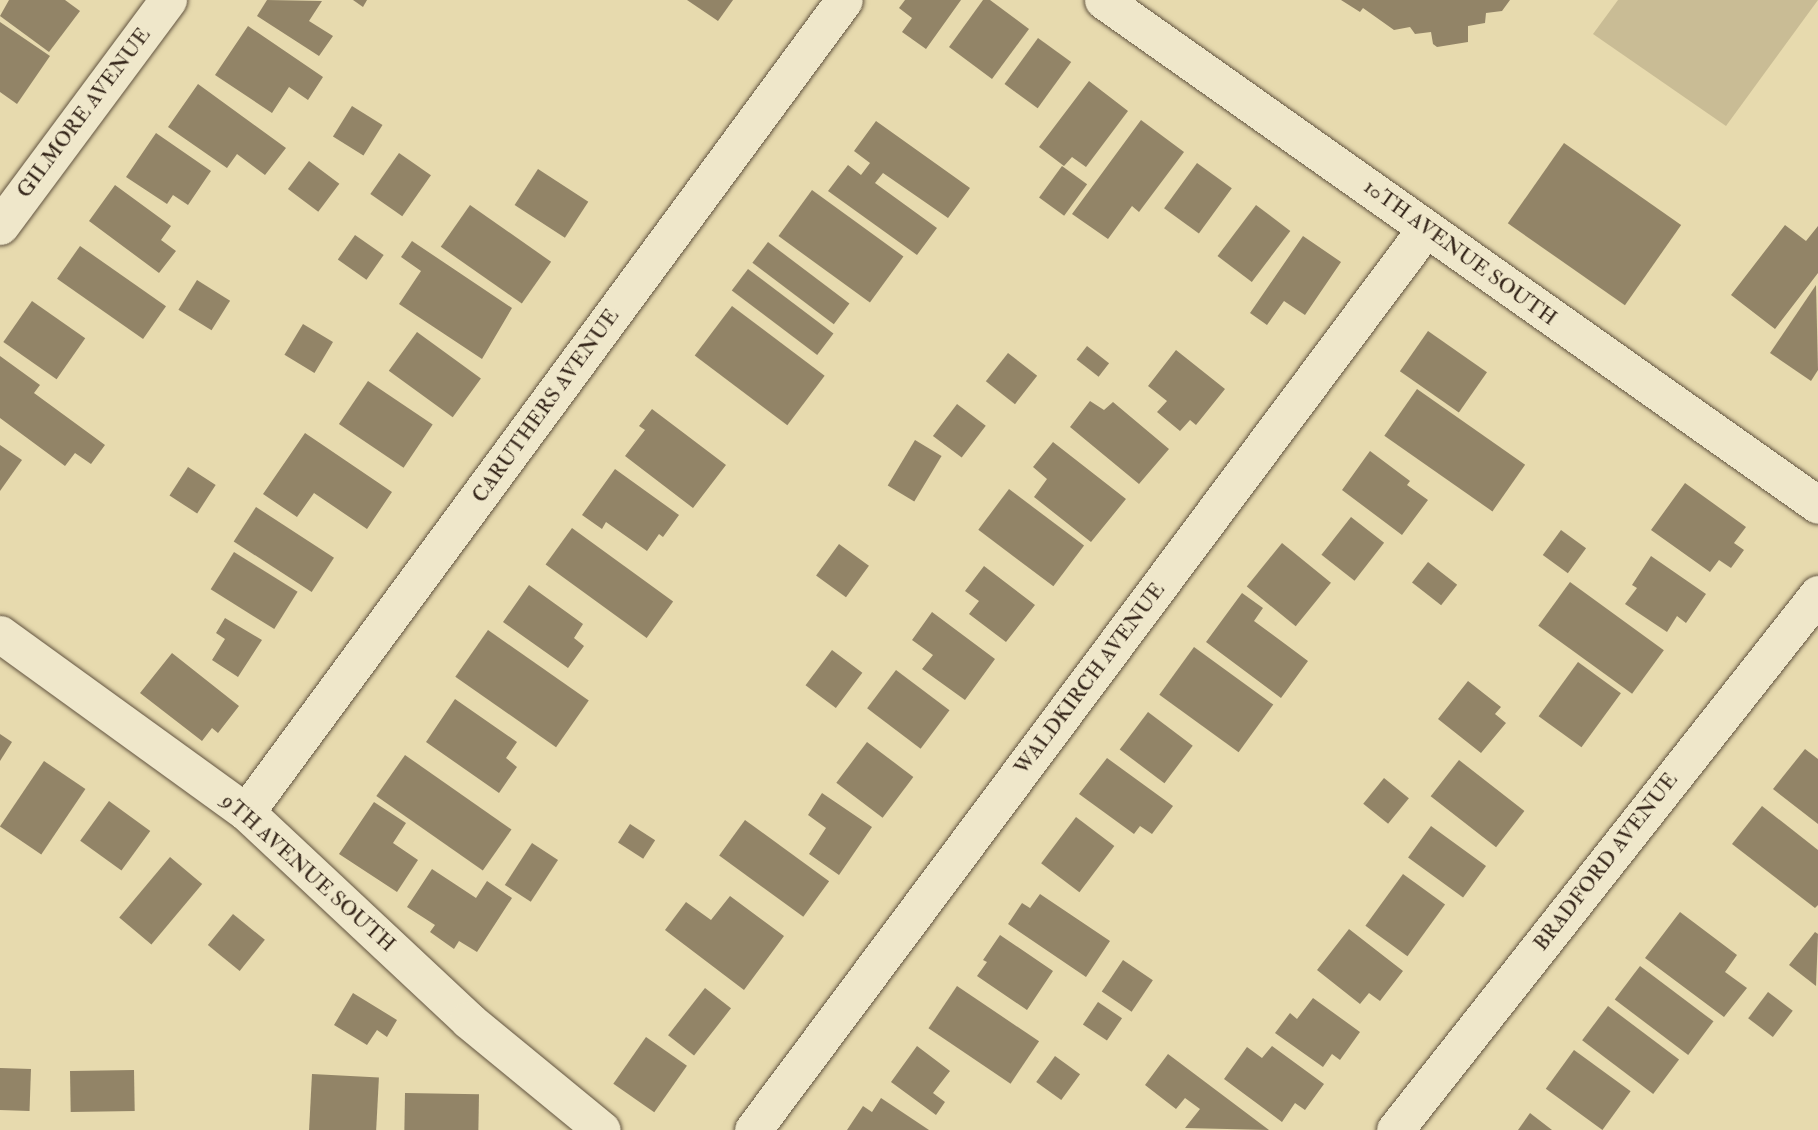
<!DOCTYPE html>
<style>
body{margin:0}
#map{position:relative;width:1818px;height:1130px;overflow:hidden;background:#e7daae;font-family:"IM FELL Double Pica",serif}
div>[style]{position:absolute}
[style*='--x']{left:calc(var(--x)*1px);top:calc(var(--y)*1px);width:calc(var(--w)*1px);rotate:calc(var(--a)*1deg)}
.green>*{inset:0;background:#c9bc95}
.building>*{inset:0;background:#928467;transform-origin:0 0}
.roads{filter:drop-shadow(0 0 2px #625440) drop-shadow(0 0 2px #625440)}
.minor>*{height:37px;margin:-18.5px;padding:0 18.5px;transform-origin:18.5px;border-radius:18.5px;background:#efe7ca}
span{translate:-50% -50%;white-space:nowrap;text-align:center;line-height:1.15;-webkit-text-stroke:5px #efe7ca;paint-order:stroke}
.street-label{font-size:21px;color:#36271b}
</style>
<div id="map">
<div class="green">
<div style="clip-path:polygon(1618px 0,1818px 0,1726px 126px,1593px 34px)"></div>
</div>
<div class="building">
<div style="clip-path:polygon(9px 0,65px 0,80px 11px,49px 52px,0 16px)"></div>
<div style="clip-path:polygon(267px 0,322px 1px,309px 21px,333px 36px,319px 56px,257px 16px)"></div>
<div style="clip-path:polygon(353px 0,367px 0,363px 7px)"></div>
<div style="clip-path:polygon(687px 0,733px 0,718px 21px)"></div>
<div style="clip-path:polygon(905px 0,961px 0,926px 49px,902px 32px,912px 18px,899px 8px)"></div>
<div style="clip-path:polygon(983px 0,990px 0,1029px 29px,992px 79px,949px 47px)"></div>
<div style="clip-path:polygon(1341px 0,1510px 0,1502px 11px,1486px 13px,1485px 23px,1468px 26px,1468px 42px,1437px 47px,1433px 44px,1431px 32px,1415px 34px,1410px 27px,1394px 30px,1363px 8px,1360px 12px)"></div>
<div style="clip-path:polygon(0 22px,50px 56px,17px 104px,0 92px)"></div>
<div style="clip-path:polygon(248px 26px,323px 77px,308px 100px,289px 87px,272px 113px,215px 75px)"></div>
<div style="left:1038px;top:38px;width:41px;height:57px;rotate:36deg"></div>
<div style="clip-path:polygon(1089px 81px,1128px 111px,1086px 167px,1072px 157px,1064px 166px,1039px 147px)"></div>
<div style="clip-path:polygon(198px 84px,286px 148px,265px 175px,237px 154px,227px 168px,168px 127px)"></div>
<div style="left:352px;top:106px;width:36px;height:36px;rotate:32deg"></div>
<div style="clip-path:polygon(1141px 120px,1184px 152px,1139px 212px,1132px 206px,1108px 239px,1072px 214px)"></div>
<div style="clip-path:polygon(876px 121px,970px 188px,948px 218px,883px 173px,875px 183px,937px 228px,917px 255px,828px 191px,848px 165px,861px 175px,870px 163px,854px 151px)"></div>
<div style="clip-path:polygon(156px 133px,211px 171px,188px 205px,173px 195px,167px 204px,126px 177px)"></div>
<div style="left:1564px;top:143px;width:143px;height:98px;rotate:35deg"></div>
<div style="left:399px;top:153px;width:39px;height:50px;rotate:35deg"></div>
<div style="left:309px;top:161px;width:38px;height:35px;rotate:37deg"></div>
<div style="left:1197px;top:163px;width:43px;height:56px;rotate:36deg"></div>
<div style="left:1062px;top:166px;width:31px;height:39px;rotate:36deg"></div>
<div style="left:538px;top:169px;width:60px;height:43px;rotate:33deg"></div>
<div style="clip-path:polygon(115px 185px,171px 226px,161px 240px,176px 251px,159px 273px,89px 221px)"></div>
<div style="left:812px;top:190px;width:113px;height:57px;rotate:36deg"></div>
<div style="left:470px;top:205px;width:99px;height:51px;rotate:35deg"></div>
<div style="left:1256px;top:205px;width:43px;height:64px;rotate:37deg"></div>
<div style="clip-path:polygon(1785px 225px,1806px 241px,1818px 226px,1818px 273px,1775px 329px,1731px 295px)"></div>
<div style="left:355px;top:235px;width:35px;height:30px;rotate:35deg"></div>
<div style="clip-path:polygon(1303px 236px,1341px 262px,1305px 315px,1284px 301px,1267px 325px,1250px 313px)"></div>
<div style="clip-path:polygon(412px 241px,512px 308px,482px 359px,399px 304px,421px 271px,401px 257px)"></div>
<div style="left:768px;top:242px;width:102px;height:26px;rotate:37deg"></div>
<div style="left:80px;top:246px;width:105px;height:40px;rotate:35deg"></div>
<div style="left:748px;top:269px;width:107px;height:27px;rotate:37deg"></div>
<div style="left:197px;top:280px;width:39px;height:35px;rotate:32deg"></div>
<div style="clip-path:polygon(1816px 285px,1818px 370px,1811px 381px,1770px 353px)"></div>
<div style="left:32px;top:301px;width:65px;height:50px;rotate:35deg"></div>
<div style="left:732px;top:306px;width:116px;height:62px;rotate:37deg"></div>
<div style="left:303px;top:324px;width:35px;height:36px;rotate:31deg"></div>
<div style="left:1428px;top:331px;width:72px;height:49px;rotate:35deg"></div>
<div style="left:417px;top:332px;width:79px;height:48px;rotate:36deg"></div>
<div style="left:1087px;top:346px;width:28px;height:17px;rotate:38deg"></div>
<div style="clip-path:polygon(1176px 350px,1225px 389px,1196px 425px,1190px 420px,1180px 431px,1157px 412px,1167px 401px,1148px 386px)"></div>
<div style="left:1008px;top:353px;width:37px;height:36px;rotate:38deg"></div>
<div style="clip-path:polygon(0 356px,40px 385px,34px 393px,105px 445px,91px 464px,75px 453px,65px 466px,0 418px)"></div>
<div style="left:368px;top:381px;width:78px;height:52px;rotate:34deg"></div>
<div style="left:1417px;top:389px;width:132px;height:57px;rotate:35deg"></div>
<div style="clip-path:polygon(1090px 401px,1104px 410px,1113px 402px,1169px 449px,1139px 484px,1070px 427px)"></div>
<div style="left:957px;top:404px;width:36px;height:40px;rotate:37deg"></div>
<div style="clip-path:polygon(652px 409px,726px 465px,693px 508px,625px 456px,645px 430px,639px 426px)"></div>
<div style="clip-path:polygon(305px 433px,392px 492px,367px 529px,314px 493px,297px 517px,263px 494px)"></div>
<div style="left:915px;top:440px;width:31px;height:53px;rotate:31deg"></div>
<div style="clip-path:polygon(1053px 442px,1126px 499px,1091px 542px,1034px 497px,1047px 479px,1033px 467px)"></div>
<div style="clip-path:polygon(0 445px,22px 460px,0 491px)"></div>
<div style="clip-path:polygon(1370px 451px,1410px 481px,1407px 485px,1428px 500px,1402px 535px,1342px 490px)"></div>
<div style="left:188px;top:467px;width:33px;height:34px;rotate:33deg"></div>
<div style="clip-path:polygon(615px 469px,679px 515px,663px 537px,659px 534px,647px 551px,606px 522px,602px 529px,582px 515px)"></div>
<div style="clip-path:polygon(1685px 483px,1746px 527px,1734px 543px,1744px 550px,1731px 568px,1719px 560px,1710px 572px,1651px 530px)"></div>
<div style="left:1009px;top:489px;width:94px;height:51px;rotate:37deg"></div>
<div style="left:256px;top:507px;width:93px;height:41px;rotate:33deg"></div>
<div style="left:1351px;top:517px;width:42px;height:48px;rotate:38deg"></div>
<div style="left:572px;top:528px;width:125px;height:45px;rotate:36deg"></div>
<div style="left:1561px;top:530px;width:31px;height:31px;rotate:36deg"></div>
<div style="left:1282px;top:543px;width:63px;height:56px;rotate:39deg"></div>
<div style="left:839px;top:544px;width:37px;height:39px;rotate:36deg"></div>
<div style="left:234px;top:552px;width:75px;height:44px;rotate:32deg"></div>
<div style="clip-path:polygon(1651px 556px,1706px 594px,1686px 623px,1677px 616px,1667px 632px,1625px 604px,1637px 588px,1632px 585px)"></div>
<div style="left:1428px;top:562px;width:37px;height:26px;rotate:38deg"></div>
<div style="clip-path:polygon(984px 566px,1035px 605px,1006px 642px,969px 614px,979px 601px,965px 591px)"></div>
<div style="left:1570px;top:582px;width:116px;height:54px;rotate:36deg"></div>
<div style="clip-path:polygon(529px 585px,583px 624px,574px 638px,584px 646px,568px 668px,503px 622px)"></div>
<div style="clip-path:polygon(1242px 593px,1263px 608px,1254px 621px,1308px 661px,1281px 698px,1206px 642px)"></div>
<div style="clip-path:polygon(932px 612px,995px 659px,965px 700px,922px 669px,933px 655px,912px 640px)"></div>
<div style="clip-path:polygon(225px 618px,262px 640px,238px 677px,212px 660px,225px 639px,216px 633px)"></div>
<div style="left:488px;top:630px;width:123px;height:57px;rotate:35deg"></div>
<div style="left:1194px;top:647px;width:98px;height:59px;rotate:36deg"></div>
<div style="left:832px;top:650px;width:38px;height:44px;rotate:37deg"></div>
<div style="clip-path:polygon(172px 653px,239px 706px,218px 733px,212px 728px,202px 741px,140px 693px)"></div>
<div style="left:1578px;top:662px;width:53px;height:67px;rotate:36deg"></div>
<div style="left:896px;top:670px;width:67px;height:48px;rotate:37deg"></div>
<div style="clip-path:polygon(1468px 681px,1501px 707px,1495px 714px,1506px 723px,1481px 753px,1438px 719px)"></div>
<div style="clip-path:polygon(455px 699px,517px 742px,506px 758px,517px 767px,499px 793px,426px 742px)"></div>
<div style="left:1148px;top:712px;width:56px;height:47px;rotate:37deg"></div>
<div style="clip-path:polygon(0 734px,12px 742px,0 761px)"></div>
<div style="left:867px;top:742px;width:58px;height:51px;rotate:37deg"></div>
<div style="clip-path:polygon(1805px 749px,1818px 759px,1818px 824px,1773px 789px)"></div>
<div style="left:405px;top:755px;width:130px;height:50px;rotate:35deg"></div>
<div style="clip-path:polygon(1107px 758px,1173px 806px,1152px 834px,1140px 826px,1134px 834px,1079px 794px)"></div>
<div style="left:1459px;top:760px;width:83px;height:46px;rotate:38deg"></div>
<div style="left:44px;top:761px;width:50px;height:79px;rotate:34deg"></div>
<div style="left:1384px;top:778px;width:32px;height:33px;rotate:39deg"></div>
<div style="clip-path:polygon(822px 793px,872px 827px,839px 875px,809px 854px,826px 828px,808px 815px)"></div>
<div style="left:109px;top:801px;width:51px;height:49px;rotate:36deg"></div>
<div style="clip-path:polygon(374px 802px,406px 823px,393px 843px,418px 860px,397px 892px,339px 854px)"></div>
<div style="clip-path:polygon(1762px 806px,1818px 850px,1818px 905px,1815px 908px,1732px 844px)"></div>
<div style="left:1076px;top:817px;width:48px;height:58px;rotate:37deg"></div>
<div style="left:745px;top:820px;width:104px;height:44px;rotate:36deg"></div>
<div style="left:630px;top:824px;width:30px;height:22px;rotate:33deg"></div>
<div style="left:1431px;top:826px;width:68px;height:39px;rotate:36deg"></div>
<div style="left:532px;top:843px;width:31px;height:50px;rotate:33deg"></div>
<div style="left:170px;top:857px;width:42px;height:79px;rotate:40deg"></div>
<div style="clip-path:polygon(432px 869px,476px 898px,487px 881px,512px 898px,477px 952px,459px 941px,454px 949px,430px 932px,435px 925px,407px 907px)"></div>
<div style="left:1403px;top:874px;width:52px;height:64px;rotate:36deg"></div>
<div style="clip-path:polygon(1040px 894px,1110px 941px,1086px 977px,1008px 924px,1022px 903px,1030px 908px)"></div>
<div style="clip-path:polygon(730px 896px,784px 936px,744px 990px,665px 930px,686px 902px,711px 920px)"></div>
<div style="clip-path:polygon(1680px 912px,1737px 955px,1725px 972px,1747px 988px,1724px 1017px,1645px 958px)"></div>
<div style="left:233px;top:914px;width:41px;height:40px;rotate:39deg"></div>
<div style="clip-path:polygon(1349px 929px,1403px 971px,1380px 1001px,1369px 993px,1360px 1004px,1317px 970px)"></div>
<div style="clip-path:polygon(1815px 932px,1818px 934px,1816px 986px,1789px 965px)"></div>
<div style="clip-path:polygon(1000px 935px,1053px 971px,1027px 1010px,977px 976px,987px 962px,983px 960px)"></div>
<div style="left:1123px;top:960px;width:36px;height:38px;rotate:34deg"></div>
<div style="left:1640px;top:966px;width:92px;height:42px;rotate:37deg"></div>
<div style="left:957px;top:986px;width:99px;height:51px;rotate:34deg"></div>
<div style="left:705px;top:988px;width:33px;height:60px;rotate:38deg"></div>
<div style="left:1768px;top:992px;width:31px;height:33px;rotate:37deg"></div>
<div style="clip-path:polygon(353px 993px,397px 1020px,387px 1037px,377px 1030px,367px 1045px,334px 1025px)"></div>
<div style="clip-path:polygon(1313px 998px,1360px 1032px,1340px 1060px,1332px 1054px,1323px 1067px,1275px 1033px,1290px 1013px,1297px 1019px)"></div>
<div style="left:1098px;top:1002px;width:29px;height:27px;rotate:34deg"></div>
<div style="left:1608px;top:1006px;width:89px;height:43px;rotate:37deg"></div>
<div style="left:646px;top:1037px;width:50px;height:57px;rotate:35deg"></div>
<div style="clip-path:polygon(917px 1046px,950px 1071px,933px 1093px,945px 1102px,936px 1115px,891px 1082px)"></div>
<div style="clip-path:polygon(1272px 1046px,1324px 1084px,1305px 1110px,1295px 1103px,1282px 1122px,1224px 1079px,1247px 1047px,1262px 1058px)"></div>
<div style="left:1574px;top:1050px;width:70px;height:48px;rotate:36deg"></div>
<div style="clip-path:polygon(1168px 1054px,1269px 1130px,1185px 1128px,1200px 1109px,1185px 1098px,1176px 1109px,1145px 1085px)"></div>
<div style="left:1055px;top:1056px;width:31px;height:32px;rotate:36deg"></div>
<div style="left:0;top:1068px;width:31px;height:42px;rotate:2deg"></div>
<div style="left:134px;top:1070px;width:41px;height:64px;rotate:89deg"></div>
<div style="left:312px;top:1074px;width:67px;height:56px;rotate:3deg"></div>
<div style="left:405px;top:1093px;width:74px;height:37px;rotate:1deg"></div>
<div style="clip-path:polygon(881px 1098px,929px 1130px,847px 1130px,863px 1106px,872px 1112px)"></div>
<div style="clip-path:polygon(1530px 1113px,1552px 1130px,1518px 1130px)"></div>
</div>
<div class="roads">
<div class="minor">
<div style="--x:1103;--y:0;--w:875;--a:35.23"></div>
<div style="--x:0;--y:226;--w:282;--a:-53.4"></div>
<div style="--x:0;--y:634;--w:304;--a:35.9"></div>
<div style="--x:246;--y:812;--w:304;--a:43.1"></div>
<div style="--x:468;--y:1020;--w:173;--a:39.4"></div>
<div style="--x:246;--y:812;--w:1008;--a:-53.63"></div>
<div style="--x:753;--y:1130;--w:1125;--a:-53.27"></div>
<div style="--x:1395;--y:1130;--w:683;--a:-51.72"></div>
</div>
</div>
<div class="street-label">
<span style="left:84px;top:113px;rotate:-53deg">GILMORE AVENUE</span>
<span style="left:1460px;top:253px;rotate:36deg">10TH AVENUE SOUTH</span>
<span style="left:546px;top:406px;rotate:-54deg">CARUTHERS AVENUE</span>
<span style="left:1090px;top:679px;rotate:-53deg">WALDKIRCH AVENUE</span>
<span style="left:1606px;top:862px;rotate:-52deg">BRADFORD AVENUE</span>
<span style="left:308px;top:873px;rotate:42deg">9TH AVENUE SOUTH</span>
</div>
</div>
